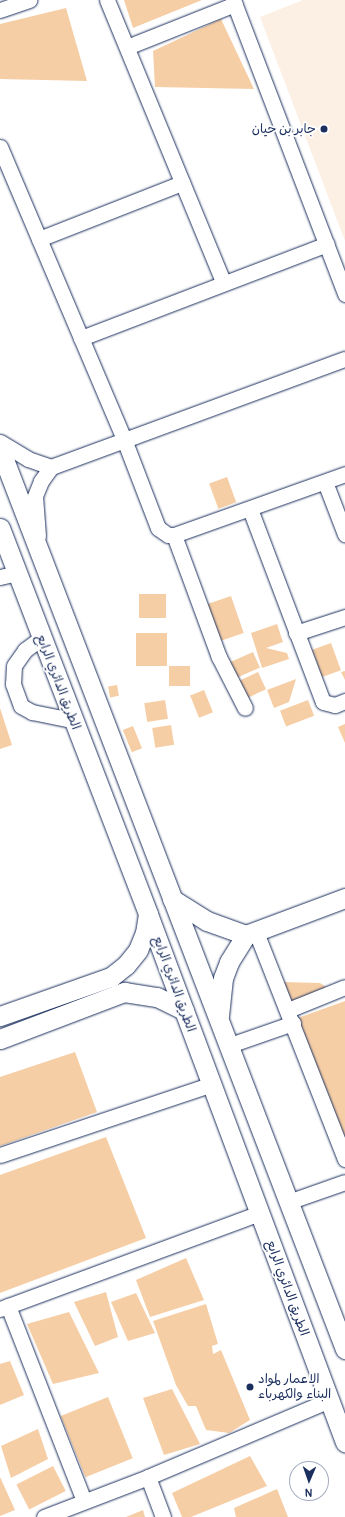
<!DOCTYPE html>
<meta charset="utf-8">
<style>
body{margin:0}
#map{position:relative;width:345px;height:1517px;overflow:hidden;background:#fff;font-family:Pangolin,"Playpen Sans Arabic",sans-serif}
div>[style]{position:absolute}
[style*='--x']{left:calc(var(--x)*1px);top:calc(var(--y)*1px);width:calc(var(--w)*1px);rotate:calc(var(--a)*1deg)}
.built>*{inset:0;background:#fcf0e4}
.building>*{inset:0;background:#f6cea5;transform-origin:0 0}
.roads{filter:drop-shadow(0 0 1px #1b2f5e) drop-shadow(0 0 1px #1b2f5e)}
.minor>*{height:15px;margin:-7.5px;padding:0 7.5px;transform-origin:7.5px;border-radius:7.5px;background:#fff}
.major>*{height:19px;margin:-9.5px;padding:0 9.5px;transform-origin:9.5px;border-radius:9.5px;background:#fff}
.dots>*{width:11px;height:11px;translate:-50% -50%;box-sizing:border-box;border:2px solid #fff;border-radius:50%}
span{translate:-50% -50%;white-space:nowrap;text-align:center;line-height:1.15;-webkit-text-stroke:3.5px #fff;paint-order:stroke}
.poi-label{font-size:13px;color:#1b2f5e}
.right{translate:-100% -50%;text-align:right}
.left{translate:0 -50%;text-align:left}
.street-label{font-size:13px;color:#1b2f5e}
.north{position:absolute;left:289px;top:1461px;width:40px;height:40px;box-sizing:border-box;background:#fff;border:1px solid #a4acbf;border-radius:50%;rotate:182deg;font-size:11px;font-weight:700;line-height:16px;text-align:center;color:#1b2f5e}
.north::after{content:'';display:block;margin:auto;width:14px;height:18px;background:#1b2f5e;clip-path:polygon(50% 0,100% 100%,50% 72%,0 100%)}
</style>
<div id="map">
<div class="built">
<div style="clip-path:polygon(303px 0,345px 0,345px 241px,260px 17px)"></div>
</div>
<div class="building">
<div style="clip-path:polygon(124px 0,202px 0,133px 28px)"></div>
<div style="clip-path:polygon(66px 8px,87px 81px,0 79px,0 24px)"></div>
<div style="clip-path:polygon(221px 19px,254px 89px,155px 87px,153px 51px)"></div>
<div style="left:227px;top:477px;width:27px;height:19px;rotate:70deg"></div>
<div style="left:139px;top:594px;width:27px;height:24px"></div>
<div style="left:231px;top:596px;width:39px;height:28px;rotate:71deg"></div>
<div style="clip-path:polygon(277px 624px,283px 642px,266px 648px,287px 653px,289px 659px,262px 668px,251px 633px)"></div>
<div style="left:136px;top:633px;width:31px;height:33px"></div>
<div style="left:331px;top:643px;width:29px;height:20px;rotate:70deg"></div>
<div style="left:253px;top:652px;width:17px;height:29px;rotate:66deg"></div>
<div style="left:190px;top:666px;width:20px;height:21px;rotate:90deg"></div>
<div style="clip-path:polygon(345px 671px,345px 680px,341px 672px)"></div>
<div style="left:258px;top:672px;width:19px;height:25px;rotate:65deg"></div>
<div style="clip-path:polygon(296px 679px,289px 702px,274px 708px,267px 690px)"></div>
<div style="left:117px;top:685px;width:11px;height:9px;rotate:80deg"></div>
<div style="left:204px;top:690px;width:24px;height:15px;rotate:68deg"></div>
<div style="left:165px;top:700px;width:19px;height:21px;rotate:81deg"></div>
<div style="left:308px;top:700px;width:17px;height:30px;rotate:69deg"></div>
<div style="clip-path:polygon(0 708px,12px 745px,0 749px)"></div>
<div style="clip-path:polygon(345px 724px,345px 743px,338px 727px)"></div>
<div style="left:171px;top:725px;width:20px;height:19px;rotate:81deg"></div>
<div style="left:133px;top:726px;width:24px;height:11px;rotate:68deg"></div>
<div style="clip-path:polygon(282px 982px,320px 983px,328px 988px,291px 1003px)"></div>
<div style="clip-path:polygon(345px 1001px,345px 1138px,298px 1018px)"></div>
<div style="clip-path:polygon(75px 1052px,97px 1112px,0 1146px,0 1077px)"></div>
<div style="clip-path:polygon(106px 1137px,146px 1238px,0 1293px,0 1175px)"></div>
<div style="clip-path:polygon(186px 1258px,204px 1300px,150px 1317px,136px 1280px)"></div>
<div style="clip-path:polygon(106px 1292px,118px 1337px,95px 1346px,74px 1302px)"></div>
<div style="clip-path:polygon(136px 1293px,155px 1333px,128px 1341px,111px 1302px)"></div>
<div style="clip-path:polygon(206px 1304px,218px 1344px,212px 1346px,213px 1354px,221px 1350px,250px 1420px,229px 1433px,206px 1430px,196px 1406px,188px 1406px,176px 1385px,153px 1321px)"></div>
<div style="clip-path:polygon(69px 1312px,99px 1373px,53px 1384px,27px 1324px)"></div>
<div style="clip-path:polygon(10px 1361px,24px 1395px,0 1405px,0 1364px)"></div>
<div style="clip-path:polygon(172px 1389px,200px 1444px,164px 1455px,143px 1398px)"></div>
<div style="left:108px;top:1397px;width:66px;height:51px;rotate:68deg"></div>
<div style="clip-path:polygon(38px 1429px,48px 1459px,11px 1478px,1px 1446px)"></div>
<div style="clip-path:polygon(250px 1456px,267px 1486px,191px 1517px,182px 1517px,172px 1493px)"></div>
<div style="left:53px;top:1466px;width:28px;height:41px;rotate:63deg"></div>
<div style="clip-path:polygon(0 1477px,15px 1510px,0 1516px)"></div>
<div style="clip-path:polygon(277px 1489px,288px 1517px,236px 1517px,234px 1508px)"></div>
<div style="clip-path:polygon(143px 1510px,145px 1517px,126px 1517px)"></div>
</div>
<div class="roads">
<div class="minor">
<div style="--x:107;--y:0;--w:304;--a:67.6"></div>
<div style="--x:233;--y:0;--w:315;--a:69.1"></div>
<div style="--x:0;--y:10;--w:31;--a:-19"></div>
<div style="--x:127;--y:47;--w:116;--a:-21.7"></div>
<div style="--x:0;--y:147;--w:320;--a:67"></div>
<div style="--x:125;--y:442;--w:92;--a:69"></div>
<div style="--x:158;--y:528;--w:12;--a:35"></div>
<div style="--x:168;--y:535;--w:6;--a:0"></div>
<div style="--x:174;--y:535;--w:130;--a:69.8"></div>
<div style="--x:219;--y:657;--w:57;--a:63"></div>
<div style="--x:39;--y:239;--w:154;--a:-21.4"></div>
<div style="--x:81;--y:338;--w:263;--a:-20.9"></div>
<div style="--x:0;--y:442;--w:33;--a:31"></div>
<div style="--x:28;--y:459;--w:24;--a:19"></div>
<div style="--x:325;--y:482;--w:56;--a:69"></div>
<div style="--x:250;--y:509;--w:206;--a:69.3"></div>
<div style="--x:323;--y:702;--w:12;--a:14"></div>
<div style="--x:335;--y:705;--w:11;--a:-22"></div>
<div style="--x:174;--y:535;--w:182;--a:-19.6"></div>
<div style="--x:38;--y:536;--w:40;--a:-94.3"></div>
<div style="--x:35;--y:496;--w:16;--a:-68"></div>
<div style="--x:41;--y:481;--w:17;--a:-54"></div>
<div style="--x:51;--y:467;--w:313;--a:-20.2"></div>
<div style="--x:0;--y:577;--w:18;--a:-13"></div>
<div style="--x:296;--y:633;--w:52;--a:-18.1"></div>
<div style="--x:41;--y:638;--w:20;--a:143"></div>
<div style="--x:25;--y:650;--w:19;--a:125"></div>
<div style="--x:14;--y:666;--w:18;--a:93"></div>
<div style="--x:13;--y:684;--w:23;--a:70"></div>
<div style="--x:21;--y:706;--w:13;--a:29"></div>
<div style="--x:32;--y:712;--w:41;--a:11.3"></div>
<div style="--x:256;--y:932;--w:244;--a:68.6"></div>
<div style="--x:288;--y:1010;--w:61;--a:-22"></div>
<div style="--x:227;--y:1046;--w:70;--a:-19.2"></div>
<div style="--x:0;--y:1155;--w:224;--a:-18.5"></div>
<div style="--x:288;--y:1202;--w:60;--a:-19.3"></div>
<div style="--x:8;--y:1306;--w:209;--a:68.7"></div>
<div style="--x:0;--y:1309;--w:276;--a:-20.3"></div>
<div style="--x:148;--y:1477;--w:43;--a:69.4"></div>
<div style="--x:44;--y:1517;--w:111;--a:-21"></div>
<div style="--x:148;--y:1477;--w:197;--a:-23"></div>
</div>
<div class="major">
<div style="--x:0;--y:449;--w:964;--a:69.03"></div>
<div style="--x:0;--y:528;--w:413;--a:69"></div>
<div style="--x:148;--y:914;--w:564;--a:69.54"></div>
<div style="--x:172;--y:899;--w:41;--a:32.2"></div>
<div style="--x:207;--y:921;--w:41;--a:19.7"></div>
<div style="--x:0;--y:1016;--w:118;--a:-19.4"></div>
<div style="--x:111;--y:977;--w:19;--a:-39"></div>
<div style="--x:126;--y:965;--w:19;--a:-51"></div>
<div style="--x:138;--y:950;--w:18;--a:-68"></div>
<div style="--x:145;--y:933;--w:19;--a:-81"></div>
<div style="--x:219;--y:1016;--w:38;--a:-84"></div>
<div style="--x:223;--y:978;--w:17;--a:-69"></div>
<div style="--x:229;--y:962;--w:32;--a:-58"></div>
<div style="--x:246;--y:935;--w:106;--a:-20.5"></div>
<div style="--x:0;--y:1039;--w:133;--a:-20.8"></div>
<div style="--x:124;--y:992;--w:33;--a:9"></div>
<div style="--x:157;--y:997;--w:30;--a:26"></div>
</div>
</div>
<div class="dots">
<div style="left:324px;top:129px;background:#1b2f5e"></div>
<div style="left:250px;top:1387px;background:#1b2f5e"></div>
</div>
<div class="poi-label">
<span class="right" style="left:316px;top:129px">جابر بن حيان</span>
<span class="left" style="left:258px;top:1387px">الاعمار لمواد<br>البناء والكهرباء</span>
</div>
<div class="street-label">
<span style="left:58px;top:682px;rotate:69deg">الطريق الدائري الرابع</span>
<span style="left:174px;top:984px;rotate:70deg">الطريق الدائري الرابع</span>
<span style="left:287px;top:1288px;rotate:70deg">الطريق الدائري الرابع</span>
</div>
<div class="north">N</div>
</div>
